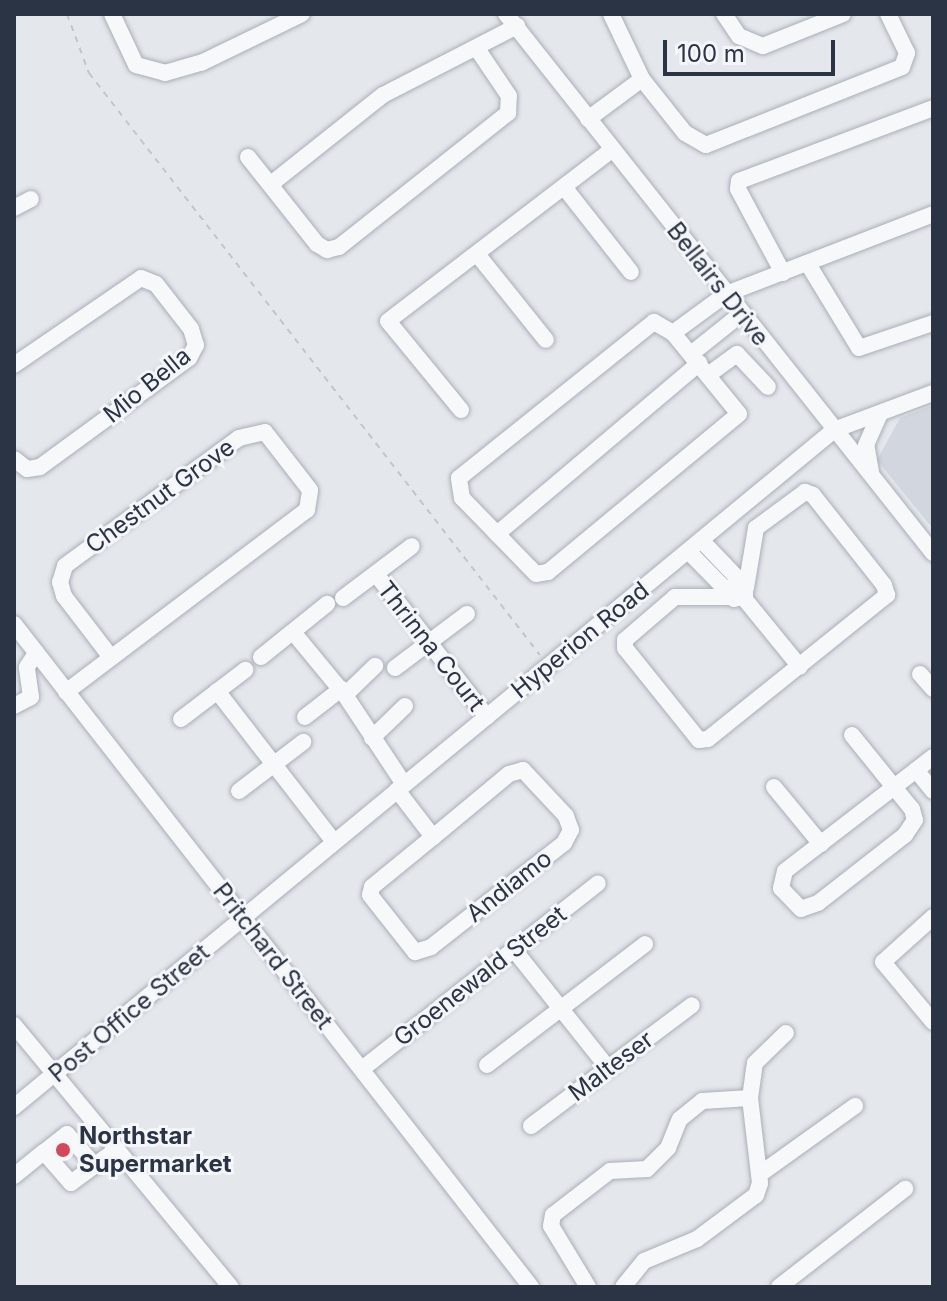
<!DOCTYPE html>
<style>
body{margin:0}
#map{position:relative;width:947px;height:1301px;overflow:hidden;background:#e4e7ec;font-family:Inter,sans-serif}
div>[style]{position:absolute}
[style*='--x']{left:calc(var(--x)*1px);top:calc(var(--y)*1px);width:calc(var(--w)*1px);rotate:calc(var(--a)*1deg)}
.built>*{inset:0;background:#d2d6de}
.path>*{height:2px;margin-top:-1px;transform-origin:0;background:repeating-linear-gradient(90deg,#c2c5cb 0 6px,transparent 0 12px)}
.roads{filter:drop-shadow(0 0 2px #a9aeb7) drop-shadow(0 0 2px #a9aeb7)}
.minor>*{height:16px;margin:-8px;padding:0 8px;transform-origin:8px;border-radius:8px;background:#f7f8fa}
.dots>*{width:22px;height:22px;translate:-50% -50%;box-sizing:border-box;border:4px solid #f4f6f9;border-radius:50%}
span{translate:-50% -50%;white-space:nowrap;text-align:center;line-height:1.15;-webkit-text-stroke:6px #f4f6f9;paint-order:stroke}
.street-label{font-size:24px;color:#2b3445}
.poi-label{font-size:24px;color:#2b3445;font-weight:700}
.left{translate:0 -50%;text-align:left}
.frame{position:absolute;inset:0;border:16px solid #2b3445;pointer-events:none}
.scale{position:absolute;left:663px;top:40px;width:172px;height:36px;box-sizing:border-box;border:4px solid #2b3445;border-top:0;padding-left:10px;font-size:24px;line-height:28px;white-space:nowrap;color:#2b3445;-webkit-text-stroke:6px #f4f6f9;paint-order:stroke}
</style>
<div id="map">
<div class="built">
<div style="clip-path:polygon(933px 405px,933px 529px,877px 460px,900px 418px)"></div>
</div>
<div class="path">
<div style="--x:67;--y:14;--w:63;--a:69.6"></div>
<div style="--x:89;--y:73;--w:736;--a:52.23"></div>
</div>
<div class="roads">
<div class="minor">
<div style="--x:112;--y:14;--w:56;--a:64.8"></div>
<div style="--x:136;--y:65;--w:30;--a:15"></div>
<div style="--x:165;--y:73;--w:37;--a:-16"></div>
<div style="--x:201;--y:63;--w:112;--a:-25.9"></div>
<div style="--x:506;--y:14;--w:688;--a:51.61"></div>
<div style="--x:611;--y:14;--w:72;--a:64.5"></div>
<div style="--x:642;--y:79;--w:69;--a:51.5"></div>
<div style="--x:685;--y:133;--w:24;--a:30"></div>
<div style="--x:706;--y:145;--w:211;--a:-21.7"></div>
<div style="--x:902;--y:67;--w:15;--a:-70"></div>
<div style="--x:907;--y:53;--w:43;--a:-116"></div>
<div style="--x:724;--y:14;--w:27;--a:56"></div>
<div style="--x:739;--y:36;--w:26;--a:23"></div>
<div style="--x:763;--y:46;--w:86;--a:-21.8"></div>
<div style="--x:588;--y:119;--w:67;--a:-36.5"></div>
<div style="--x:248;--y:157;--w:111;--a:51.6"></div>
<div style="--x:317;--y:244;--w:12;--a:31"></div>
<div style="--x:327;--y:250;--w:12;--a:-14"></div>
<div style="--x:339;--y:247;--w:216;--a:-38.4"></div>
<div style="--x:508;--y:113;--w:17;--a:-87"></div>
<div style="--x:509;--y:96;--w:55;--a:-124"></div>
<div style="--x:271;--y:184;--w:143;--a:-38.5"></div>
<div style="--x:383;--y:95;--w:151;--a:-27.2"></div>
<div style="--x:564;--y:187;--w:108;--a:51.8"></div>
<div style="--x:14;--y:208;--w:19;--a:-28"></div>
<div style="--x:477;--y:254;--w:110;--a:51.3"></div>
<div style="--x:808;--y:264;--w:98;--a:58.7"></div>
<div style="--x:859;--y:348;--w:78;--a:-18.7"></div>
<div style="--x:783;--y:273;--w:95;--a:-118.2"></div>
<div style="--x:738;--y:189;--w:8;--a:-83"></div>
<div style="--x:739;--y:181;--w:207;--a:-20.6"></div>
<div style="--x:654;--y:322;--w:22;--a:30"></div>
<div style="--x:673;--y:333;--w:104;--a:50.8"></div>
<div style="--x:739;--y:414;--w:248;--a:140.4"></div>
<div style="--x:548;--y:572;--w:12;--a:171"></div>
<div style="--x:536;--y:574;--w:106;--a:-134.2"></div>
<div style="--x:462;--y:498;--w:20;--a:-99"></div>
<div style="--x:459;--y:478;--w:250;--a:-38.7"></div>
<div style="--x:673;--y:333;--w:66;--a:-36.3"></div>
<div style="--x:726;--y:294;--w:222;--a:-21.1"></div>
<div style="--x:691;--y:354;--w:64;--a:-38.7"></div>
<div style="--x:14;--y:365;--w:154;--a:-34.4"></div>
<div style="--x:141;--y:278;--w:16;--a:22"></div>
<div style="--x:156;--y:284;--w:57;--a:52.1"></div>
<div style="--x:191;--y:329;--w:17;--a:73"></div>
<div style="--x:196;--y:345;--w:15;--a:118"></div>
<div style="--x:189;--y:358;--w:185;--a:143.8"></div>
<div style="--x:40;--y:467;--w:13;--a:171"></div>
<div style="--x:27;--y:469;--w:16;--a:-142"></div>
<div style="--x:708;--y:375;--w:36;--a:-36"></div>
<div style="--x:737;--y:354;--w:45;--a:46.8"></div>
<div style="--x:461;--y:410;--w:115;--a:-129.4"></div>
<div style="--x:388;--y:321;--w:282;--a:-37.4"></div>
<div style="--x:871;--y:472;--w:27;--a:-100"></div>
<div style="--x:866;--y:445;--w:35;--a:-66"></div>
<div style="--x:497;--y:534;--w:265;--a:-40.2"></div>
<div style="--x:701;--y:540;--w:64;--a:46.3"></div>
<div style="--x:745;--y:586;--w:10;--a:90"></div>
<div style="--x:745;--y:596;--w:11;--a:165"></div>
<div style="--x:734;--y:599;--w:12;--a:-114"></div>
<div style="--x:729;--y:588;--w:11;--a:-27"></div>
<div style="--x:688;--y:551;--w:59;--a:45.7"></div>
<div style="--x:376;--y:574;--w:181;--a:52.2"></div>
<div style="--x:731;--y:597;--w:56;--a:180"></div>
<div style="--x:675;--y:597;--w:66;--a:139.3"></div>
<div style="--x:625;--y:640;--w:8;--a:90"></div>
<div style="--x:625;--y:648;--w:118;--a:51.2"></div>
<div style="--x:699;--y:740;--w:9;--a:-6"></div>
<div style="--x:708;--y:739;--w:230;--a:-38.8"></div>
<div style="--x:887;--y:595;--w:10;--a:-107"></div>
<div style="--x:884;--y:585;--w:115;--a:-128.3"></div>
<div style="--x:813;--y:495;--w:9;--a:-159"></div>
<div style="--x:805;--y:492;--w:61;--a:143.7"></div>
<div style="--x:756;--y:528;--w:61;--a:99.5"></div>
<div style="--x:743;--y:597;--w:90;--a:50.8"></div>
<div style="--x:343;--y:598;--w:86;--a:-37"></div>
<div style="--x:14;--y:624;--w:841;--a:52.05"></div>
<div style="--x:293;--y:632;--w:82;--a:50.5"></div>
<div style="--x:345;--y:695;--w:107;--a:56.5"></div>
<div style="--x:261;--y:657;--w:85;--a:-38.8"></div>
<div style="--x:395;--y:668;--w:90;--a:-36.9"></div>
<div style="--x:920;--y:674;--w:20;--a:49"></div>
<div style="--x:217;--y:691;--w:191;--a:52.2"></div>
<div style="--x:66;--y:692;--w:302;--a:-37.1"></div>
<div style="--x:307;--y:510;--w:20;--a:-81"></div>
<div style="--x:310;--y:490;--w:73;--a:-127.8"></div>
<div style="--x:265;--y:432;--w:27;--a:167"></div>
<div style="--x:239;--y:438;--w:216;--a:143.7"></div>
<div style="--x:65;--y:566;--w:17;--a:107"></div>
<div style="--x:60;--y:582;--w:15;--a:74"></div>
<div style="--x:64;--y:596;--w:76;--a:52.5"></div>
<div style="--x:345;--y:695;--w:42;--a:-44"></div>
<div style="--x:14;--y:706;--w:19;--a:-28"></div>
<div style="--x:31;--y:697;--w:30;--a:-98"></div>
<div style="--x:27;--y:667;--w:17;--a:-57"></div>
<div style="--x:305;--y:717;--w:46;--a:-37.9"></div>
<div style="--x:181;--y:719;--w:81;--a:-37.4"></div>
<div style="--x:852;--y:735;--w:67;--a:51.1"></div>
<div style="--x:894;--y:787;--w:28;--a:51"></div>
<div style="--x:912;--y:809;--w:11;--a:75"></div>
<div style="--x:915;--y:820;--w:18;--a:124"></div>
<div style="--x:905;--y:835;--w:110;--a:142"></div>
<div style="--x:818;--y:903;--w:18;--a:161"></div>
<div style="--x:801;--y:909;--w:29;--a:-134"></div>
<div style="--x:781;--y:888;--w:17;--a:-77"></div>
<div style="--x:785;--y:871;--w:138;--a:-37.6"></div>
<div style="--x:894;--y:787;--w:49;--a:-37.6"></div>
<div style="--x:372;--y:738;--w:46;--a:-44.1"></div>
<div style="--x:916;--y:770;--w:27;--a:51"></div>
<div style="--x:774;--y:787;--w:74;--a:50.5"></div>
<div style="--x:397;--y:790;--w:59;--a:52.5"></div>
<div style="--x:433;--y:837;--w:79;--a:140.7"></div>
<div style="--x:372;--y:887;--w:8;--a:104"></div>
<div style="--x:370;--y:895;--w:73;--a:51.7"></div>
<div style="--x:415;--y:952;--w:17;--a:-17"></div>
<div style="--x:431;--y:947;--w:169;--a:-38"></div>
<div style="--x:564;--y:843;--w:15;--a:-62"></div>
<div style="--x:571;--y:830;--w:15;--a:-110"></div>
<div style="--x:566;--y:816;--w:63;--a:-133.1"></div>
<div style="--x:523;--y:770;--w:15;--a:164"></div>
<div style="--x:509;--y:774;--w:99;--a:140.3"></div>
<div style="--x:239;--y:791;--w:81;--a:-37.4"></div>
<div style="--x:933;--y:917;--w:67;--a:138"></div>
<div style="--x:883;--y:962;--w:78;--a:50.2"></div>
<div style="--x:515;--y:951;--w:149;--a:51.5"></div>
<div style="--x:14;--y:1025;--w:340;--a:50.4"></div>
<div style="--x:487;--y:1065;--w:199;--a:-37.4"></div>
<div style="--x:362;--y:1069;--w:300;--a:-38.2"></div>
<div style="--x:750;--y:1098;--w:35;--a:-82"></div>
<div style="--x:755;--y:1063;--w:43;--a:-44.1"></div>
<div style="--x:14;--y:1107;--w:1063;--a:-39.54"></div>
<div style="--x:834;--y:430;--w:106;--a:-20.5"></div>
<div style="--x:531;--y:1126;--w:201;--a:-36.9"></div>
<div style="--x:44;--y:1152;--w:29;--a:-38"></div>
<div style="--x:67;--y:1134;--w:43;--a:48.8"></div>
<div style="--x:760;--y:1174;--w:117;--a:-35.6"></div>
<div style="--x:14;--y:1176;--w:38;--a:-39"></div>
<div style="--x:44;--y:1152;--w:41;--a:48.9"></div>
<div style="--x:71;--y:1183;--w:57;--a:-36.5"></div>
<div style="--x:588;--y:1287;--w:71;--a:-121.2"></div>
<div style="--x:551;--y:1226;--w:11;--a:-80"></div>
<div style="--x:553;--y:1215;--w:72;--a:-37.7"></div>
<div style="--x:610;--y:1171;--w:37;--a:-3"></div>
<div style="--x:647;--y:1169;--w:30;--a:-45"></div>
<div style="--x:668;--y:1148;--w:31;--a:-68"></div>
<div style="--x:680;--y:1119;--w:28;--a:-39"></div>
<div style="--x:702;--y:1101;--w:48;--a:-3.6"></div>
<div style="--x:750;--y:1098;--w:86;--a:83.3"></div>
<div style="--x:760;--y:1183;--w:13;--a:108"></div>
<div style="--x:756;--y:1195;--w:74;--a:143.3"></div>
<div style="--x:697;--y:1239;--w:57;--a:157.5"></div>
<div style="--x:644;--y:1261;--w:33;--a:129"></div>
<div style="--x:779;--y:1287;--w:160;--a:-37.9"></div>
</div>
</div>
<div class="dots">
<div style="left:63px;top:1150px;background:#d1495b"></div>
</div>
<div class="street-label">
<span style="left:718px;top:284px;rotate:52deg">Bellairs Drive</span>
<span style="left:147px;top:385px;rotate:-39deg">Mio Bella</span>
<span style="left:160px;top:496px;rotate:-36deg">Chestnut Grove</span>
<span style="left:580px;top:640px;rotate:-39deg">Hyperion Road</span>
<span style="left:431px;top:646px;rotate:52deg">Thrinna Court</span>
<span style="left:509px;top:886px;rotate:-38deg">Andiamo</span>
<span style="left:273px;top:956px;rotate:52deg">Pritchard Street</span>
<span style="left:480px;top:976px;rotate:-38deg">Groenewald Street</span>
<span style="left:129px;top:1013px;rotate:-40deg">Post Office Street</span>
<span style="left:611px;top:1066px;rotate:-37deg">Malteser</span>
</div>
<div class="poi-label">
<span class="left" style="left:79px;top:1150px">Northstar<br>Supermarket</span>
</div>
<div class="frame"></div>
<div class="scale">100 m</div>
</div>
